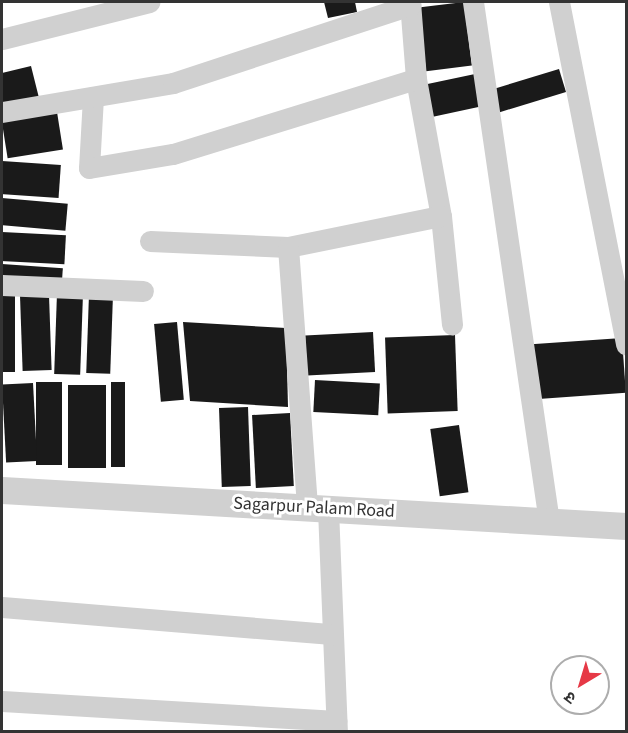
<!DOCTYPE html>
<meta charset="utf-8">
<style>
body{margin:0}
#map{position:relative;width:628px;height:733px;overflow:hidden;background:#fff;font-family:"Source Sans 3","Noto Sans Devanagari",sans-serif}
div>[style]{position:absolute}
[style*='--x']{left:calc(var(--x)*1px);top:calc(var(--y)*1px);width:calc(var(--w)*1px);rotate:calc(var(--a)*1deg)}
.building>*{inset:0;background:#1a1a1a;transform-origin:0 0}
.minor>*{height:21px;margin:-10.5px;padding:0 10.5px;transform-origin:10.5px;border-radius:10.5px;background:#d0d0d0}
.tertiary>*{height:27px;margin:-13.5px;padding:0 13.5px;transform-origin:13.5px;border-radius:13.5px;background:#d0d0d0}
span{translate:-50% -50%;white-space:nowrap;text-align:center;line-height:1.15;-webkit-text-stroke:6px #fff;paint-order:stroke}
.street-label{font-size:18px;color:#333}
.frame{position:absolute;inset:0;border:3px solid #333;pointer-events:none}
.north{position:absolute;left:550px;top:655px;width:60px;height:60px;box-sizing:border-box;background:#fff;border:2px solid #adadad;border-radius:50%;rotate:218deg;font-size:16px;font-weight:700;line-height:24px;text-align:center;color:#333}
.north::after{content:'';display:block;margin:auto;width:21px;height:27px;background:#e63946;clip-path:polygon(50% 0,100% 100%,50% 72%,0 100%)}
</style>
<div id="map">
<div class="building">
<div style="clip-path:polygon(324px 2px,355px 2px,357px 12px,328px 18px)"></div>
<div style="left:464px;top:2px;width:64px;height:46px;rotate:83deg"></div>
<div style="clip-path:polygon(31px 66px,39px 98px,2px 107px,2px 73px)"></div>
<div style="left:559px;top:69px;width:24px;height:71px;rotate:73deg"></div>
<div style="left:475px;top:74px;width:33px;height:57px;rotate:78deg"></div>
<div style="left:57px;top:112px;width:38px;height:56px;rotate:81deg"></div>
<div style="left:2px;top:161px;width:59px;height:33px;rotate:4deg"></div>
<div style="left:2px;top:198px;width:66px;height:27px;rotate:5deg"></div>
<div style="left:2px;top:232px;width:64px;height:29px;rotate:3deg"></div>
<div style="left:2px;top:264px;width:61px;height:18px;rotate:4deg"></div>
<div style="left:57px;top:293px;width:26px;height:81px;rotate:2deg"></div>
<div style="left:2px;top:294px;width:13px;height:78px"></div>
<div style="left:89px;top:294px;width:24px;height:79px;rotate:2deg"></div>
<div style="left:49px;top:295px;width:75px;height:29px;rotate:88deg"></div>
<div style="left:177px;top:322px;width:78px;height:23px;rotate:85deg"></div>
<div style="clip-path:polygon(183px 322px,286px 328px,288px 407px,190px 401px)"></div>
<div style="left:373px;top:332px;width:40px;height:68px;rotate:87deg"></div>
<div style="left:455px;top:335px;width:76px;height:70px;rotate:88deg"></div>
<div style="left:622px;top:338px;width:55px;height:91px;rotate:86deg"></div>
<div style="left:315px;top:380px;width:65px;height:32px;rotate:3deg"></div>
<div style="left:36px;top:382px;width:26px;height:83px"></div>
<div style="left:111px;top:382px;width:14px;height:85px"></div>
<div style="left:33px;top:383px;width:78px;height:31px;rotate:87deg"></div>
<div style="left:68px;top:385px;width:38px;height:83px"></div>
<div style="left:248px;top:407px;width:79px;height:29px;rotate:88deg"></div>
<div style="left:290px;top:413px;width:73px;height:38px;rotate:87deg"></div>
<div style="left:459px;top:425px;width:68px;height:29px;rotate:82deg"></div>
</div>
<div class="minor">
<div style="--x:410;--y:2;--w:77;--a:85.5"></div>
<div style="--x:416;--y:79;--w:139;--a:79.7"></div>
<div style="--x:441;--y:216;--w:109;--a:84.2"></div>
<div style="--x:473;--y:2;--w:526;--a:81.68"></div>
<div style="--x:559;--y:2;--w:349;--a:78.9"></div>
<div style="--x:2;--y:39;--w:152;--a:-14.1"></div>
<div style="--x:93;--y:97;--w:71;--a:93.2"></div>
<div style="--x:89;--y:168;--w:85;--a:-9.5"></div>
<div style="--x:173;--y:154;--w:254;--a:-17.2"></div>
<div style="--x:2;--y:112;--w:173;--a:-9.6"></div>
<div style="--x:173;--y:83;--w:250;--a:-18.2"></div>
<div style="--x:150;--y:241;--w:138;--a:2.5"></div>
<div style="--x:288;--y:247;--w:156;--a:-11.5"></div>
<div style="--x:288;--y:247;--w:261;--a:85.8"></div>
<div style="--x:2;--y:285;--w:141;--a:2.4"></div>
<div style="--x:328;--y:509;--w:223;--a:87.7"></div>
<div style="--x:2;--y:607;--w:331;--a:4.7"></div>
<div style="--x:2;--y:701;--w:335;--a:3.4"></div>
</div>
<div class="tertiary">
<div style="--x:2;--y:490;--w:625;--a:3.3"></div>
</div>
<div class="street-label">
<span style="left:314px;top:508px;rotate:3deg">Sagarpur Palam Road</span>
</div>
<div class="frame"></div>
<div class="north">उ</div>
</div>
